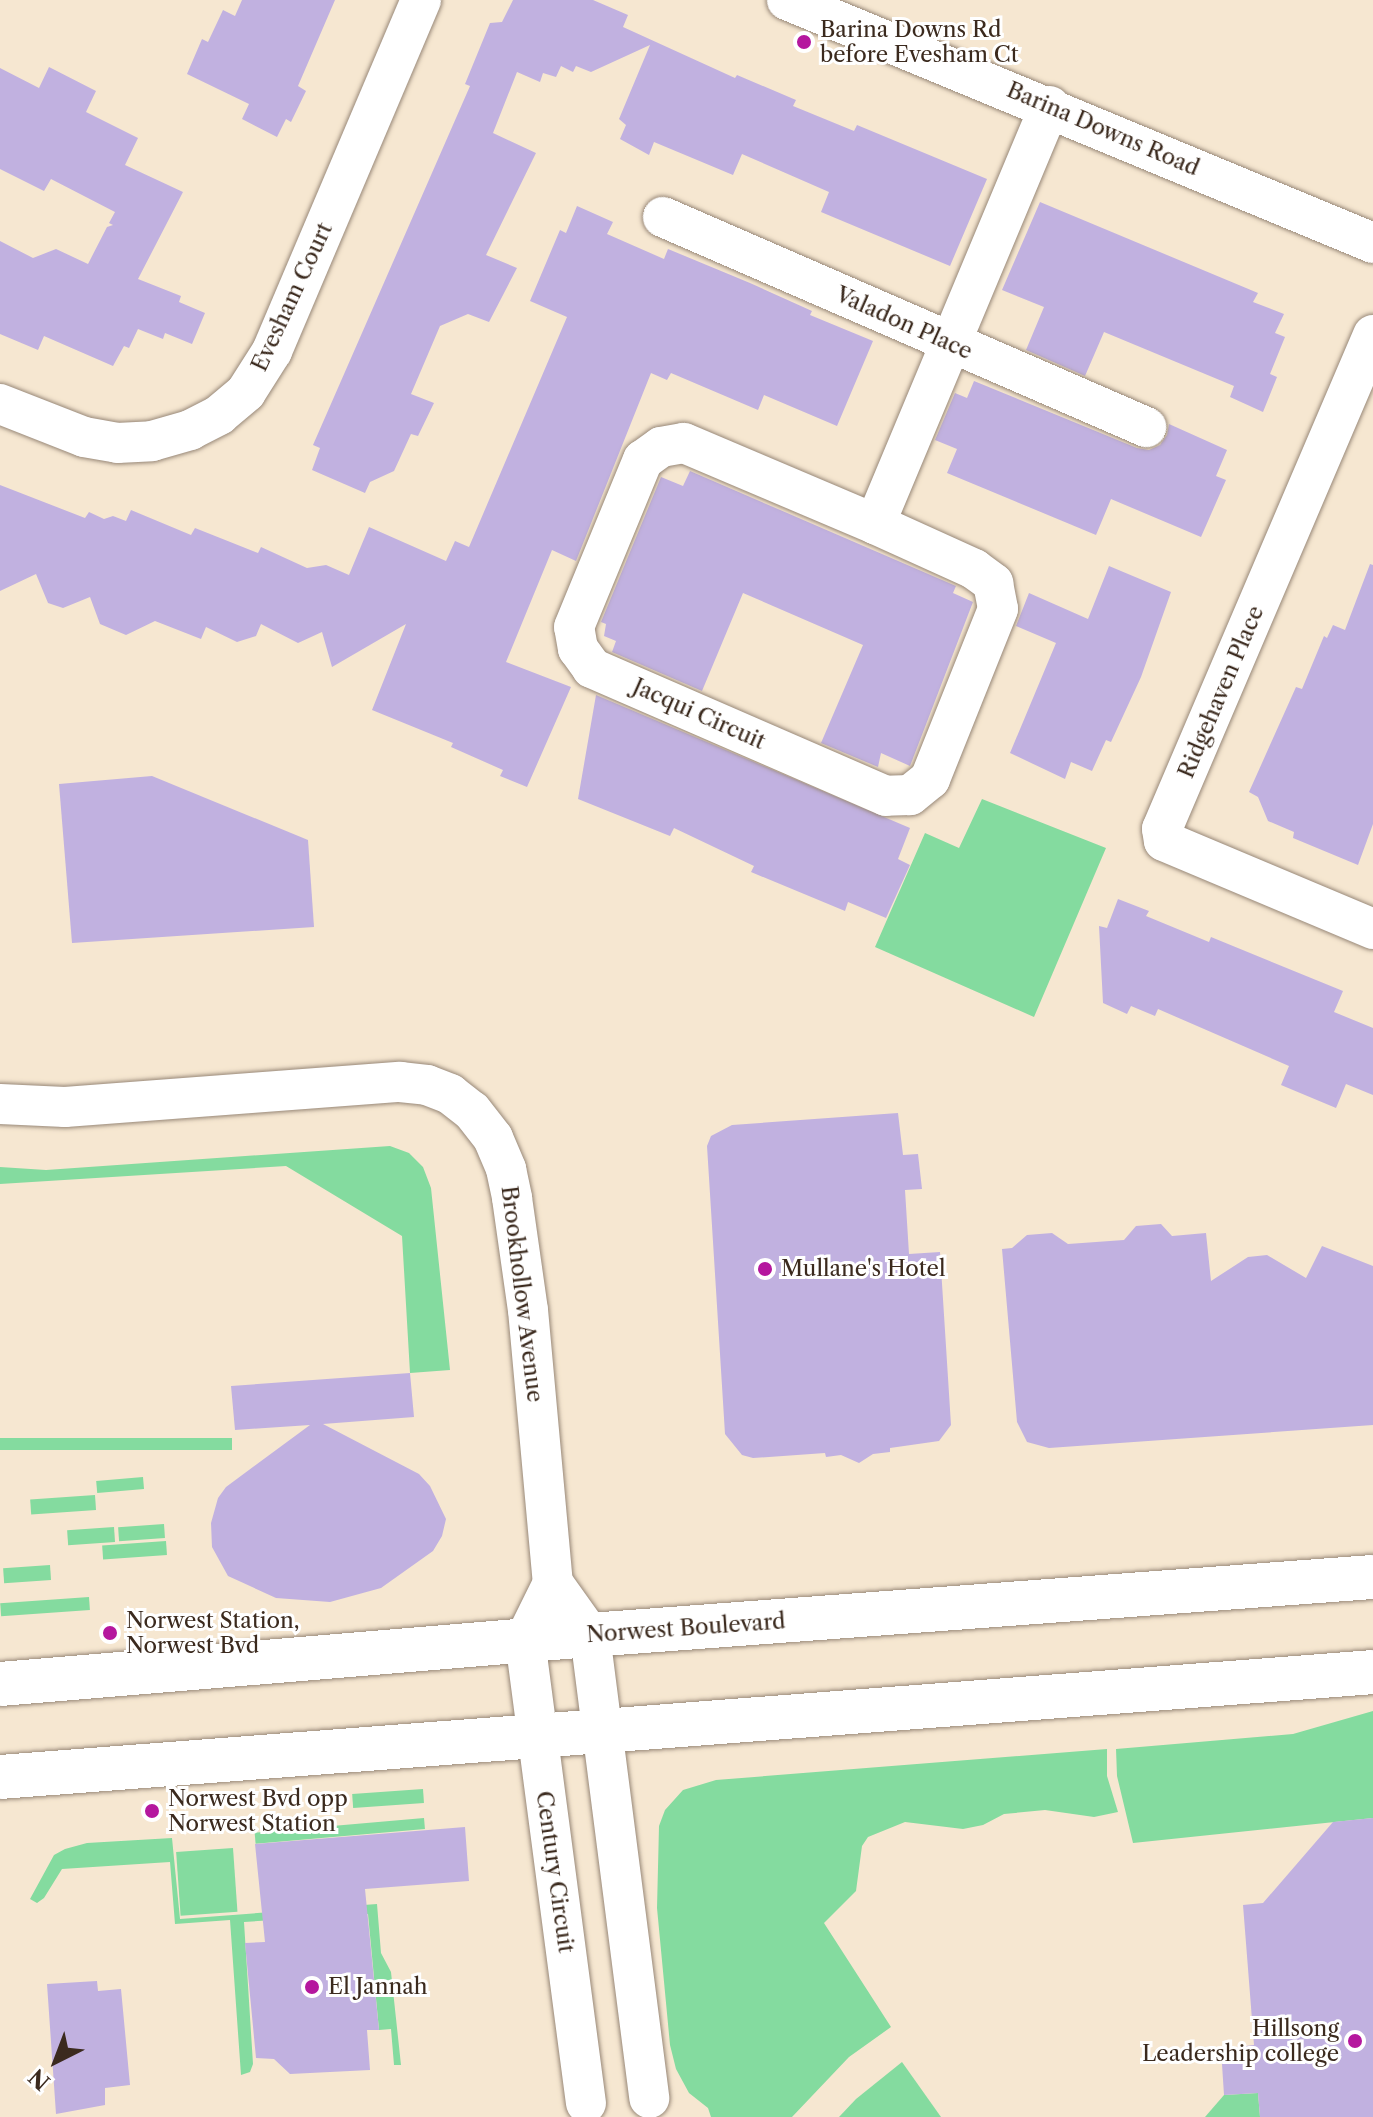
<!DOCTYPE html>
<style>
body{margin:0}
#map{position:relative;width:1373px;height:2117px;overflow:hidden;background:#f6e7d1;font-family:"Libre Caslon Text",serif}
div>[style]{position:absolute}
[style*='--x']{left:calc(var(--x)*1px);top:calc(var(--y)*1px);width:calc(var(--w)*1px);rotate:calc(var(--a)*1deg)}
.green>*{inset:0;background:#84db9f;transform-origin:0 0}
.building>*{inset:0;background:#c1b1e0}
.roads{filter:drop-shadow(0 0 2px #988878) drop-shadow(0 0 2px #988878)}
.minor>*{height:40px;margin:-20px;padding:0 20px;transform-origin:20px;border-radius:20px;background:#fff}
.major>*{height:44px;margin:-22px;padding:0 22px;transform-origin:22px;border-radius:22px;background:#fff}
.dots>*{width:22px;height:22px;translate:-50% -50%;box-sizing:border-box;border:4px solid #fff;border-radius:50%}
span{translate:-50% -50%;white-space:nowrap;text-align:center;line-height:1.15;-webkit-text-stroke:6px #fff;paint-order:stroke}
.poi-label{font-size:22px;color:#3b2a1e}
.left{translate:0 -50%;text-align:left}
.right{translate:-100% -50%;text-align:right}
.street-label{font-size:22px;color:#3b2a1e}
.north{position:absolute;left:16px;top:2021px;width:80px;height:80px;-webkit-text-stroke:6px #fff;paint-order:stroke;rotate:222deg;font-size:22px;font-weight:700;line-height:32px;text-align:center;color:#3b2a1e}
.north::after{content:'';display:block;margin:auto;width:28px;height:36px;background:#3b2a1e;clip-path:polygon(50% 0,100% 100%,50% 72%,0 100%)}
</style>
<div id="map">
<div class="green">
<div style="clip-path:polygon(982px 799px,1106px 848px,1034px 1017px,875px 947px,925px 833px,959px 848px)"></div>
<div style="clip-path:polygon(390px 1146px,409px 1153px,423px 1167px,431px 1188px,450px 1370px,410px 1373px,402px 1236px,286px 1166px,0 1184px,0 1167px,46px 1170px)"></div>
<div style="left:232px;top:1438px;width:12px;height:233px;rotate:90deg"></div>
<div style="left:143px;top:1477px;width:12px;height:47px;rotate:85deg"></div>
<div style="left:95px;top:1495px;width:15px;height:65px;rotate:86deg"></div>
<div style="left:164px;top:1524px;width:14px;height:46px;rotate:86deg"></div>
<div style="left:114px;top:1527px;width:15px;height:47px;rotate:86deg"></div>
<div style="left:166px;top:1541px;width:14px;height:64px;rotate:86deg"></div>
<div style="left:50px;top:1565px;width:15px;height:47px;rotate:86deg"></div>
<div style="left:89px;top:1597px;width:13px;height:89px;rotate:86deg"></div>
<div style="clip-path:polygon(1373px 1711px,1373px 1818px,1133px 1843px,1117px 1776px,1116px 1749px,1293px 1734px)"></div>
<div style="clip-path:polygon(1107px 1749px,1107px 1776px,1118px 1812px,1094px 1817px,1045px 1810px,1004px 1814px,983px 1825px,963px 1829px,905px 1822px,868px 1837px,862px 1846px,856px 1891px,824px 1923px,891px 2027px,849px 2057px,792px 2117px,711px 2117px,708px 2108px,689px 2093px,676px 2069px,670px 2045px,657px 1908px,659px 1826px,665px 1810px,683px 1790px,716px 1780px)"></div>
<div style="left:423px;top:1789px;width:14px;height:71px;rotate:86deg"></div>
<div style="left:424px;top:1818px;width:11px;height:170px;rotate:85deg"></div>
<div style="clip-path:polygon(172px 1838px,180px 1919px,377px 1904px,381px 1953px,391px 1972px,401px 2065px,394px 2065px,391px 2029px,379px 2030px,368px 1914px,244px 1922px,253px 2064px,250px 2072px,241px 2075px,230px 1920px,175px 1924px,170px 1862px,62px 1869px,44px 1898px,37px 1903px,30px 1899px,54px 1855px,65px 1849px,87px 1843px)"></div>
<div style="left:233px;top:1848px;width:64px;height:57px;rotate:86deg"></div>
<div style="clip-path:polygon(902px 2062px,941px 2117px,839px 2117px,856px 2099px)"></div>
<div style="clip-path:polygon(1258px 2093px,1260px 2117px,1205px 2117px,1224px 2095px)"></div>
</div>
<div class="building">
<div style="clip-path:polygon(242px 0,335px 0,298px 86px,306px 91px,291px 122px,286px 119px,277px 137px,242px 119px,249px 104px,187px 74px,202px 39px,208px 42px,223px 10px,235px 16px)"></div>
<div style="clip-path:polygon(513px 0,593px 0,628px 15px,623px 27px,735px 78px,737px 75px,796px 100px,793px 106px,854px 131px,857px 125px,987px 179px,950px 266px,821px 212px,829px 192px,742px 154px,733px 175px,654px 142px,649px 155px,620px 139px,626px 125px,619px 119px,650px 45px,591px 72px,576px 66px,573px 72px,561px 66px,556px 77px,543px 73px,540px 82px,517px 72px,493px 133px,536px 153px,486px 255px,517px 268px,489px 322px,468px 314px,440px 326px,411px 394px,434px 403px,418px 436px,411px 434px,394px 471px,370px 482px,365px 493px,312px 470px,320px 448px,313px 445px,470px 86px,465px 84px,490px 23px,502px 22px)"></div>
<div style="clip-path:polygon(49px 67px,96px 91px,86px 112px,138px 138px,125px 165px,183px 192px,138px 279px,181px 296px,179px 302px,205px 313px,192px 344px,165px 333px,163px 339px,138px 329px,129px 348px,124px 346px,113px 366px,44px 336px,38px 350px,0 334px,0 241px,33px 258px,56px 249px,88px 264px,107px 227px,113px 225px,109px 223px,115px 212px,51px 179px,44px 191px,0 169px,0 68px,39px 88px)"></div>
<div style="clip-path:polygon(1040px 202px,1258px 293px,1253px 302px,1284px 314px,1275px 333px,1285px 337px,1270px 374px,1277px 377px,1263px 412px,1230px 397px,1234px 386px,1104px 332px,1085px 376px,1026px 350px,1044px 307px,1002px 290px)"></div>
<div style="clip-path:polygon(577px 206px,613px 222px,607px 234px,664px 259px,668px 249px,750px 283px,812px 311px,810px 315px,873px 341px,837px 426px,764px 395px,758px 410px,671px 373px,667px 380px,651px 373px,576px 561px,552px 550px,506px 662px,571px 687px,527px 787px,500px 776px,503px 770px,451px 747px,453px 743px,372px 710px,406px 624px,332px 667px,322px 632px,298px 643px,261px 624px,256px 636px,237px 642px,206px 627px,201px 639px,155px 621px,126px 635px,100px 624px,90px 597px,63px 608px,48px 603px,36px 574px,0 591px,0 485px,85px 518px,89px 512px,104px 519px,113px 516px,126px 521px,131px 510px,191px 535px,195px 528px,258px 553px,261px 547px,307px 568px,326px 565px,349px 575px,369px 527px,446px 561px,455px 541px,469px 547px,567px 317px,530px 301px,560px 230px,566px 233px)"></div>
<div style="clip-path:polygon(974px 381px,1137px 448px,1149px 450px,1160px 445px,1167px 435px,1169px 424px,1227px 450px,1216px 476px,1226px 480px,1201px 537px,1111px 499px,1096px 535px,947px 473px,957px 449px,935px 440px,955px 393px,967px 398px)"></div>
<div style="clip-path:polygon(690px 471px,956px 586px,953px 593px,973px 602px,910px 766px,881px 753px,878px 767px,821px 743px,863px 645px,743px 593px,702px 691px,612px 652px,616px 641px,604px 636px,606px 624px,601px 622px,661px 477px,683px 486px)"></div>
<div style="clip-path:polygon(1370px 564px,1373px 565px,1373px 824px,1358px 865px,1293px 838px,1294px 832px,1268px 821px,1258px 797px,1249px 792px,1296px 687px,1302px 689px,1324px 636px,1327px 638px,1333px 625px,1345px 630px)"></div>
<div style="clip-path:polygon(1109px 566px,1171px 592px,1141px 677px,1111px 742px,1106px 740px,1092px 771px,1071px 762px,1065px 779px,1010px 753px,1056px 643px,1016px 626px,1029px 593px,1088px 619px)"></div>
<div style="clip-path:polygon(596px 695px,910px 828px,898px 859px,910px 865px,886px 918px,848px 902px,845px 911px,751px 872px,754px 866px,674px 828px,670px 836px,578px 799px)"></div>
<div style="clip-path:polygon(152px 776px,308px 840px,314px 927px,72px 943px,59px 784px)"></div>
<div style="clip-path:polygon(1118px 899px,1149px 911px,1146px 916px,1209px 942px,1211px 937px,1343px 991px,1334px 1012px,1373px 1028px,1373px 1095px,1346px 1084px,1336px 1108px,1281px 1085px,1289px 1066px,1158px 1009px,1155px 1016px,1131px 1006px,1127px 1014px,1103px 1003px,1099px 926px,1107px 928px)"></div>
<div style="clip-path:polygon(898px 1113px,903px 1155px,918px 1154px,922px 1189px,905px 1190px,909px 1254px,940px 1252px,951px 1425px,939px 1441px,890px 1448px,890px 1452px,873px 1454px,859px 1463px,841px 1455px,826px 1457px,825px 1453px,753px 1458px,742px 1455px,725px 1434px,707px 1146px,711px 1136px,732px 1125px)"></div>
<div style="clip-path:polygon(1161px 1224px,1172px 1236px,1206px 1233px,1211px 1281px,1248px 1257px,1267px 1255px,1306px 1278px,1322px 1246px,1373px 1266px,1373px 1425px,1049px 1448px,1027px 1442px,1017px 1422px,1002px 1249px,1012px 1248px,1027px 1235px,1052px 1233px,1068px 1244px,1124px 1240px,1136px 1226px)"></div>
<div style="clip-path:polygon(410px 1373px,414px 1417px,323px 1424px,419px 1474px,430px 1486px,446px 1519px,442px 1536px,433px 1551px,381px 1588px,330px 1602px,276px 1598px,228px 1576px,212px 1547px,211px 1523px,218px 1498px,226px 1487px,310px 1425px,235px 1430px,231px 1386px)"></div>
<div style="clip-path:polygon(1373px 1818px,1373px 2117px,1260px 2117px,1258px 2093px,1224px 2095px,1221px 2049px,1254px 2045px,1243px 1905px,1263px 1903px,1333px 1822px)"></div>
<div style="clip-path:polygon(465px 1827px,469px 1881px,365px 1889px,379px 2030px,367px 2030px,370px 2070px,290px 2074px,274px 2059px,256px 2058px,245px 1943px,265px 1942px,255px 1844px)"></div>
<div style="clip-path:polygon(97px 1981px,98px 1991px,121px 1989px,130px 2085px,105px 2088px,105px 2105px,56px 2114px,47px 1984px)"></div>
</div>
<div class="roads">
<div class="minor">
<div style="--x:787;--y:0;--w:634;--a:22.52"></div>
<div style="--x:663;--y:217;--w:527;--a:23.5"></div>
<div style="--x:1373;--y:335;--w:537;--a:113.13"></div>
<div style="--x:1162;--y:829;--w:12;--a:81"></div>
<div style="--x:1164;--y:841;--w:227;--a:22.8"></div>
<div style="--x:0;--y:404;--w:90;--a:21.4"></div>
<div style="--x:84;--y:437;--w:34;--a:10"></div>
<div style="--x:117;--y:443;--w:35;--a:-3"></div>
<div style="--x:152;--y:441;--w:40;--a:-16"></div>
<div style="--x:190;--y:430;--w:33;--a:-27"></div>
<div style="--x:219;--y:415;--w:35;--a:-40"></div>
<div style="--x:246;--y:392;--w:49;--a:-57.6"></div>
<div style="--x:272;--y:351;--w:381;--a:-67"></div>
<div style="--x:684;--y:443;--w:207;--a:23"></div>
<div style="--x:875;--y:524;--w:109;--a:24.4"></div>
<div style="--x:974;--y:569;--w:24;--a:36"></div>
<div style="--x:993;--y:583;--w:26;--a:79"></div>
<div style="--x:998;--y:609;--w:183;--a:111.8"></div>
<div style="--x:930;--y:779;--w:26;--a:141"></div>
<div style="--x:910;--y:795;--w:24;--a:178"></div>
<div style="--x:886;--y:796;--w:321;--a:-156.5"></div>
<div style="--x:592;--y:668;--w:24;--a:-126"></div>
<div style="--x:578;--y:649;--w:22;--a:-100"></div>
<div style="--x:574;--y:627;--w:181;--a:-67.6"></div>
<div style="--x:643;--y:460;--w:22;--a:-36"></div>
<div style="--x:661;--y:447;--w:23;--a:-10"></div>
<div style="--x:875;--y:524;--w:453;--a:-67.3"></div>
<div style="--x:0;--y:1104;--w:65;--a:2.6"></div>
<div style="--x:65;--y:1107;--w:336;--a:-4.3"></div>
<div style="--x:400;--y:1082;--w:27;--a:6"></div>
<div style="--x:427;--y:1085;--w:25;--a:21"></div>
<div style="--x:450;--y:1094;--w:28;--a:38"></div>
<div style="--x:472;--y:1111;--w:34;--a:52"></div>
<div style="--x:493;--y:1138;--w:34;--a:67"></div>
<div style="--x:506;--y:1169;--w:30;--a:78"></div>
<div style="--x:512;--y:1198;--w:113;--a:81.9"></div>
<div style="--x:528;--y:1310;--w:274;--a:84.8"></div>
<div style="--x:553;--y:1583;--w:64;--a:116.2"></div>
<div style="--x:525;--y:1640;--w:467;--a:82.5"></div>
<div style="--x:553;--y:1583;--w:64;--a:54.6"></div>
<div style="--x:590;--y:1635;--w:467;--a:82.7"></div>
</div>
<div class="major">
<div style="--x:0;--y:1684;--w:592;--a:-4.75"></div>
<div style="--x:590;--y:1635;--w:785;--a:-4.24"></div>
<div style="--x:0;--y:1777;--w:1377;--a:-4.37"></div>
</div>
</div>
<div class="dots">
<div style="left:804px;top:42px;background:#b5179e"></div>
<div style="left:765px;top:1269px;background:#b5179e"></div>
<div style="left:110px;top:1633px;background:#b5179e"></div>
<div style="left:152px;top:1811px;background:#b5179e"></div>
<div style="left:312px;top:1987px;background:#b5179e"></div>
<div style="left:1355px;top:2041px;background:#b5179e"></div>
</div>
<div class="poi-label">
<span class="left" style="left:820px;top:42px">Barina Downs Rd<br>before Evesham Ct</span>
<span class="left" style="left:781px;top:1269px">Mullane's Hotel</span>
<span class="left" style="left:126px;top:1633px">Norwest Station,<br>Norwest Bvd</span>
<span class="left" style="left:168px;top:1811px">Norwest Bvd opp<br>Norwest Station</span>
<span class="left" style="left:328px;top:1987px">El Jannah</span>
<span class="right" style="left:1339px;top:2041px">Hillsong<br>Leadership college</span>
</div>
<div class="street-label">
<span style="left:1103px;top:129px;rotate:23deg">Barina Downs Road</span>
<span style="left:292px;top:297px;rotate:-65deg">Evesham Court</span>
<span style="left:904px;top:323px;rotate:24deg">Valadon Place</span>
<span style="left:1221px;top:692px;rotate:-67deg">Ridgehaven Place</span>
<span style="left:699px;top:714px;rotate:24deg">Jacqui Circuit</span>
<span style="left:522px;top:1294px;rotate:83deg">Brookhollow Avenue</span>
<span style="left:686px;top:1628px;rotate:-4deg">Norwest Boulevard</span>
<span style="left:555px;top:1872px;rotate:82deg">Century Circuit</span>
</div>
<div class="north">N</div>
</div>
